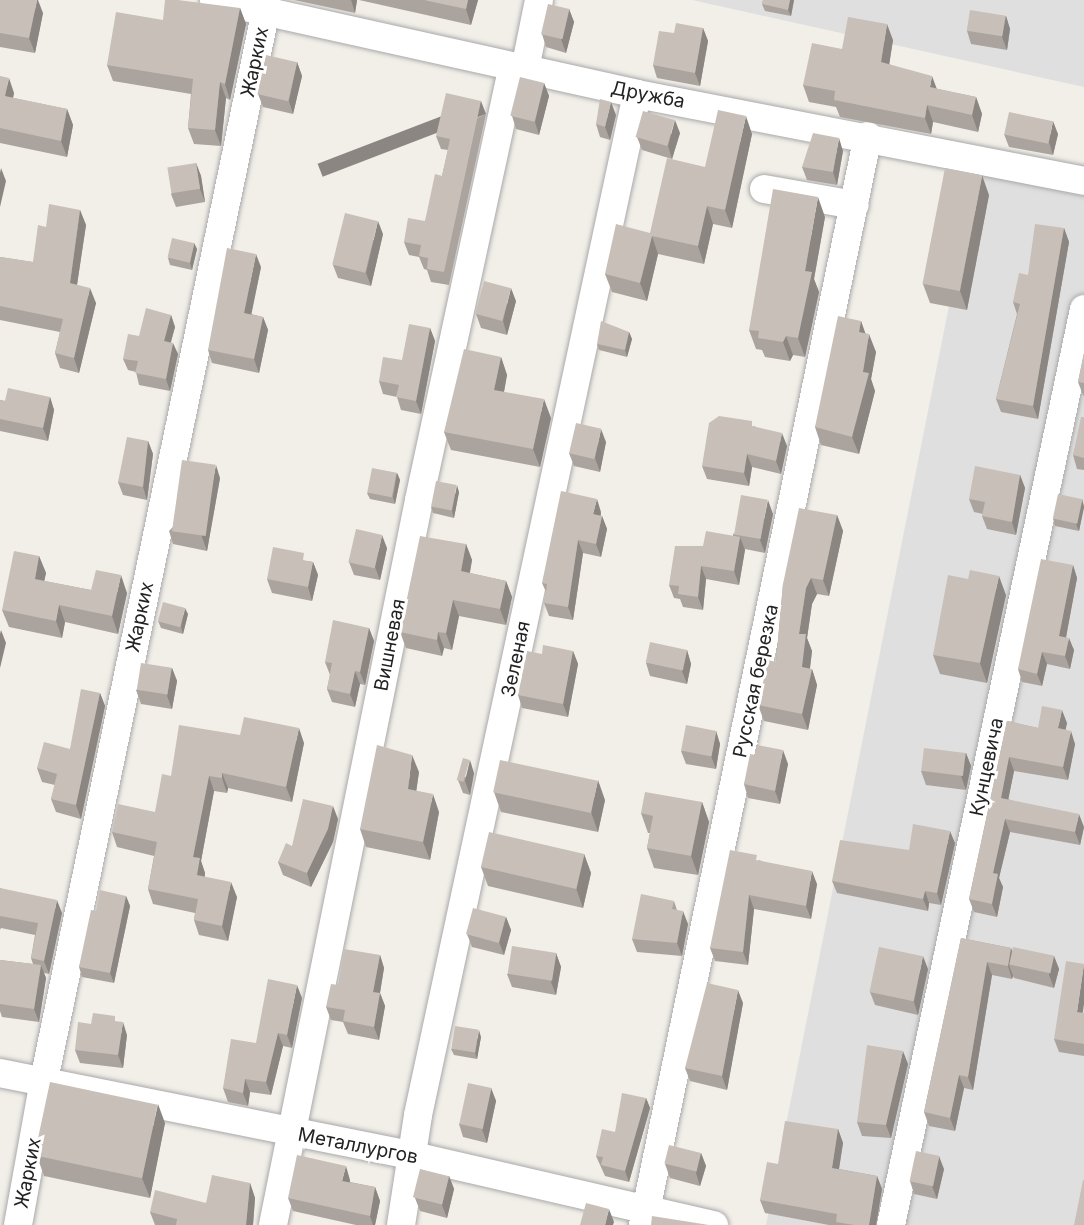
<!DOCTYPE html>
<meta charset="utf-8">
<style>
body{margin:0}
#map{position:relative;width:1084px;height:1225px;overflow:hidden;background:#f2efe9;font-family:Inter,sans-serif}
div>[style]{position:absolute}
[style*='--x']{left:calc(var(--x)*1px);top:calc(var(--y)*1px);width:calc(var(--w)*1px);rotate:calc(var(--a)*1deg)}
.residential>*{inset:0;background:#e0dfdf}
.roads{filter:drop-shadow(0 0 2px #a9a9a9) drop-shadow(0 0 2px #a9a9a9)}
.minor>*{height:28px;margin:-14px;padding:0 14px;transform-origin:14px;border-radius:14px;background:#fff}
.wall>*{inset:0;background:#aba49e}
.shaded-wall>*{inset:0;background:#8b8681;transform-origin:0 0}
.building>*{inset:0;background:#c7bfb8;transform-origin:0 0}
span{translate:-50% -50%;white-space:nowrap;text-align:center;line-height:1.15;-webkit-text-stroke:6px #fff;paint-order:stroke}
.street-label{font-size:19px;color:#222}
</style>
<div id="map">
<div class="residential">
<div style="clip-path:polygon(692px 0,1084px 0,1084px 87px)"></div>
<div style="clip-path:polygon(976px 170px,1084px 192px,1084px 1225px,766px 1225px)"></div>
</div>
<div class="roads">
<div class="minor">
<div style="--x:214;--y:0;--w:433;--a:12.5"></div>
<div style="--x:637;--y:94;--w:455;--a:11"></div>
<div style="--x:525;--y:69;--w:70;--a:-78.5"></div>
<div style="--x:764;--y:189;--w:92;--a:10"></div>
<div style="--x:0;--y:1073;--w:422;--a:11.3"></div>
<div style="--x:414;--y:1156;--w:308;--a:13"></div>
<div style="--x:18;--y:1225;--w:147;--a:-79.8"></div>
<div style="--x:44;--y:1080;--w:1093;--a:-78.28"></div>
<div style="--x:273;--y:1225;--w:740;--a:-78.61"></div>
<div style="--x:419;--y:500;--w:444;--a:-77.8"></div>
<div style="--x:401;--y:1225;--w:111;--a:-81.2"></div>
<div style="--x:418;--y:1115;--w:1044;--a:-77.89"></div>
<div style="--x:643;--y:1225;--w:1112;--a:-78.33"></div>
<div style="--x:891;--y:1225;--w:936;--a:-78.1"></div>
</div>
</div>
<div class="wall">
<div style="clip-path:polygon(0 0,43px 13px,35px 53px,0 47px)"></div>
<div style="clip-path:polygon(294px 0,357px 0,355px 13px)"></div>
<div style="clip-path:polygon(359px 0,478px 0,471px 25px)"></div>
<div style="clip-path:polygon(763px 0,794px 0,791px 16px,765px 11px,762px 4px)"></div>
<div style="clip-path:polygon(240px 8px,246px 24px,230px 100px,226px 98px,221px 146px,194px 144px,188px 128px,191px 94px,113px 81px,107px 65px,163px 20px)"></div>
<div style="clip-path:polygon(569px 9px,574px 22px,566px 53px,546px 47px,542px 34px)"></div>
<div style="clip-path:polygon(1006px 16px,1010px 29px,1007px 50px,971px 44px,967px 31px)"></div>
<div style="clip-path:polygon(703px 28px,708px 41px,700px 86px,657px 78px,653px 65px)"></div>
<div style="clip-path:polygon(893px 40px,889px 64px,937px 89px,976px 97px,982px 114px,978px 132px,933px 122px,931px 134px,840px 117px,836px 107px,809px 102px,803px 85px,842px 49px)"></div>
<div style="clip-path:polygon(297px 62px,302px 76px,293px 114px,263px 107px,258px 94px)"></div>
<div style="clip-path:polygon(0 76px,14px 93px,13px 98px,67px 109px,73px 125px,67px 157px,0 143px)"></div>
<div style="clip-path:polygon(544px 83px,549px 96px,539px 135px,516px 129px,512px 116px)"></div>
<div style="clip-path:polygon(486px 114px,449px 285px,431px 282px,427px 270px,424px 269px,419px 257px,409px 255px,404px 242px,425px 221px,442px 176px,448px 150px,441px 149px,436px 136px)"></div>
<div style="clip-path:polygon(616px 115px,610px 140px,600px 137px,596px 124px)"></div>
<div style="clip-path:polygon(680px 133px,672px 159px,642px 150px,637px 137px)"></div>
<div style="clip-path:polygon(752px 134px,732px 228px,713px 224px,704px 264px,658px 254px,647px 301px,612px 292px,605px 274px,650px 233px,705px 167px)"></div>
<div style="clip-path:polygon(1004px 134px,1058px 134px,1053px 155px,1009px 147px)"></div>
<div style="clip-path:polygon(843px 151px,837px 185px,807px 180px,802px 167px)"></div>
<div style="clip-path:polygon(196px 163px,201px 176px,205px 202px,176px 207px,171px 194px)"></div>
<div style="clip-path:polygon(989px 195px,967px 310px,930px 303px,923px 284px)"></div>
<div style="clip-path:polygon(80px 210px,86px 225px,77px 285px,96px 303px,79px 373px,60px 368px,55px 353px,60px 332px,0 320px,0 257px,33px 262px,46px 227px)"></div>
<div style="clip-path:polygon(825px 217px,814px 279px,819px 292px,805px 357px,793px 355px,790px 361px,765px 357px,762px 350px,756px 349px,749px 330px)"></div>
<div style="clip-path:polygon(1064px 228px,1069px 242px,1038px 419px,1001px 412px,996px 399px,1017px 314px,1013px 302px,1028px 275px)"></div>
<div style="clip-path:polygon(383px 234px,371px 286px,338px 278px,333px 265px)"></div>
<div style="clip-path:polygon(194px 243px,197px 249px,192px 270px,170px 265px,168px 258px)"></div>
<div style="clip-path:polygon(261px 267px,251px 314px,263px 317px,268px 330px,259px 373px,212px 363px,208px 350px)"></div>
<div style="clip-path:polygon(516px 301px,507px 335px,481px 328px,476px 314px)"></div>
<div style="clip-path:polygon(171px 315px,175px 327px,171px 342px,178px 354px,170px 391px,139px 385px,136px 372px,128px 370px,123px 359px,139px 336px)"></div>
<div style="clip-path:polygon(861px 321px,865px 333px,876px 352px,871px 379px,875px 391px,859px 454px,821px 445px,815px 427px)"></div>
<div style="clip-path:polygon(430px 328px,435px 341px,421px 414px,401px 410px,397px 397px,383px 394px,379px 381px,402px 360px)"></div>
<div style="clip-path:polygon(629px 332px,632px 339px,627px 357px,599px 350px,597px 344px)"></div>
<div style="clip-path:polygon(1084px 353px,1084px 396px,1083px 395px,1078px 382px)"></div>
<div style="clip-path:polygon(501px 357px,507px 375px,504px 392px,551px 418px,540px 467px,451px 450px,444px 432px)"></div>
<div style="clip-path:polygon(50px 397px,54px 410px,48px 441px,0 431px,0 400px,5px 401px)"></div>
<div style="clip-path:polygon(1084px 417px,1084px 470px,1077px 469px,1073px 455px)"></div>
<div style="clip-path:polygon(754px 426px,787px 446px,781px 474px,752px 467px,749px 486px,707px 479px,702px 466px)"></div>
<div style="clip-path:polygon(148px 441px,153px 454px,147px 500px,123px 495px,118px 482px)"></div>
<div style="clip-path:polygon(606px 442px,600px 472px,574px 466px,569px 453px)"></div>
<div style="clip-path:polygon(397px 473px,400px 480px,395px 504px,370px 499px,367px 493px)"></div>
<div style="clip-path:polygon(1020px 475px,1025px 488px,1016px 535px,987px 529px,982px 516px,983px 514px,974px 512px,969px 499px)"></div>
<div style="clip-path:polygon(220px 478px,207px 551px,173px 544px,169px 531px)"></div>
<div style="clip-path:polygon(459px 492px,454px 518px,433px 513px,431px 507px)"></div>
<div style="clip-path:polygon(1082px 499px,1084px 507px,1079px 531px,1055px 526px,1053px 519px)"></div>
<div style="clip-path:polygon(601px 512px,601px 516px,602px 516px,607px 529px,601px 557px,583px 553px,573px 620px,549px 616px,544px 603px,546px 592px,542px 583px)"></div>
<div style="clip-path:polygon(773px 514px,765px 553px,745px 549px,739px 585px,706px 579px,703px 610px,683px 607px,680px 599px,674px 598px,669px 585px,703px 546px,733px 536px,733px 534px)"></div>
<div style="clip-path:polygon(837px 515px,843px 531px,829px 596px,817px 594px,812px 604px,807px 638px,812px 651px,810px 669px,812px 669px,817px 685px,808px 730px,764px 721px,758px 705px,776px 662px,783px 584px)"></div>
<div style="clip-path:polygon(466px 544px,472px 560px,470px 573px,506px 581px,512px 597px,506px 625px,459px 616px,452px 650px,444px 648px,442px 656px,406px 648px,400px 632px)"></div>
<div style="clip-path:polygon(387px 548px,380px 580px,354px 575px,349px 562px)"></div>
<div style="clip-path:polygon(39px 556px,46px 573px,44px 581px,91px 590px,127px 593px,118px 634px,65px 622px,62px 638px,9px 627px,2px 610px)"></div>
<div style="clip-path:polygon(307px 561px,313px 562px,318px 575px,312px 601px,272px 593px,267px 579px)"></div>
<div style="clip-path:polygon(1073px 565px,1077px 578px,1066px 637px,1074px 650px,1070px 669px,1047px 664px,1042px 686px,1022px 682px,1018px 669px)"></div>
<div style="clip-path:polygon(968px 579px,1006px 595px,987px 683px,940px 674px,933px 655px)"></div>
<div style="clip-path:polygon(188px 614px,183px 634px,161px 628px,158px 621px)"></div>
<div style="clip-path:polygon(369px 628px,374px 641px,365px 685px,360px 684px,355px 707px,332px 702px,327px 689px,330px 675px,325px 662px)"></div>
<div style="clip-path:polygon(687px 650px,691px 664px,687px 684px,650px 676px,646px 663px)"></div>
<div style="clip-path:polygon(573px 651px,578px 664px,568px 717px,522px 708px,518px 695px,542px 654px)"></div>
<div style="clip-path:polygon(172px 668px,177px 681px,172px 709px,141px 704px,136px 690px)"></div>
<div style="clip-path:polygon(100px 693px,105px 706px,81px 819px,56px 812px,51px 799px,55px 785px,42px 782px,37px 768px,70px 749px)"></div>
<div style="clip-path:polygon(1007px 721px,1038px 728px,1067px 723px,1065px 730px,1075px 744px,1068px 780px,1014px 771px,1008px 799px,1084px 827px,1080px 845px,1010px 832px,999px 878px,1003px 887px,997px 917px,974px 912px,969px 899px)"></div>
<div style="clip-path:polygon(716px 731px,720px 744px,716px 769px,686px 764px,681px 751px)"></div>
<div style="clip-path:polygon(240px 735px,304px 743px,292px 802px,228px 788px,227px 793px,214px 791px,201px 861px,205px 873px,205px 877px,237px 897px,228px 941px,199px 935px,194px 920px,195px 913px,153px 904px,148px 889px,154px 856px,117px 847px,112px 832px,155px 812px,171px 776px)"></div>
<div style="clip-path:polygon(966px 753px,971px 766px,966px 790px,926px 785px,921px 771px)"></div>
<div style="clip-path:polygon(755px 755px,788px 764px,780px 804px,748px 798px,744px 784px)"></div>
<div style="clip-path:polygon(419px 772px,416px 791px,439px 812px,430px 860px,366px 847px,360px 829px)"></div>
<div style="clip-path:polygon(474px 773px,470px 795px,463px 793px,458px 780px)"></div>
<div style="clip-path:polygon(494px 792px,605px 800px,598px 832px,501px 812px)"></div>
<div style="clip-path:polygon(702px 802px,709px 822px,698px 875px,654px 868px,647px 848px,650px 833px,648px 833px,641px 813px)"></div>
<div style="clip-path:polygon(338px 819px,333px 842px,311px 887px,283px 875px,278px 862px,292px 846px)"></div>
<div style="clip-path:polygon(955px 843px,941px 905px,929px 903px,928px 911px,837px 893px,832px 881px,909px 850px)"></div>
<div style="clip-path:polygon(584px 854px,591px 873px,583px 908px,488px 886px,481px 867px)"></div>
<div style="clip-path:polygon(759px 860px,817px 884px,811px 919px,754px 909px,748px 965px,715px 961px,710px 948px)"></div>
<div style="clip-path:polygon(0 888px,62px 913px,49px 974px,44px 973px,46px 978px,39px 1022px,2px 1017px,0 1011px,0 960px,33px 964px,31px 958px,35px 935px,1px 928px,0 930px)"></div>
<div style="clip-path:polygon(126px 896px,130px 906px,114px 983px,82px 977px,79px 967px,96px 911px)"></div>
<div style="clip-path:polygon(674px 901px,677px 910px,688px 924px,682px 956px,637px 952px,632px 939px)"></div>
<div style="clip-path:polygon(506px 917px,511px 930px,504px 955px,472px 947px,467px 934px)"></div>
<div style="clip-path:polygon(961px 938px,1011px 948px,1012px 952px,1054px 956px,1059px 969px,1054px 988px,1014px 978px,1013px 976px,1012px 979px,992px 975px,973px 1090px,964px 1088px,955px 1131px,929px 1126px,924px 1112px)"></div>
<div style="clip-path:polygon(556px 953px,561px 967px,556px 995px,512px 987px,507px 974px)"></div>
<div style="clip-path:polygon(380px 955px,384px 968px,380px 993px,385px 1006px,379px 1040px,348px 1034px,343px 1022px,331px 1020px,326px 1007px,338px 985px)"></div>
<div style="clip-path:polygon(928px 969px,918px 1015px,875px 1005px,870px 992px)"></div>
<div style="clip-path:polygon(302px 998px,292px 1048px,283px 1046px,271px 1095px,250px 1092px,248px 1106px,228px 1102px,223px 1088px,256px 1043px)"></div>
<div style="clip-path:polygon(743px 1003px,727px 1090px,690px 1081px,685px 1068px)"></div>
<div style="clip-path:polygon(1083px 1013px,1084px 1013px,1084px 1056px,1059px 1052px,1054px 1039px)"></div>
<div style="clip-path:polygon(91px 1024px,127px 1035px,123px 1068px,80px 1063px,75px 1050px)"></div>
<div style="clip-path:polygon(481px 1037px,477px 1059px,454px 1055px,451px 1049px)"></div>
<div style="clip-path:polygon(908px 1064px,891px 1138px,862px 1136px,857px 1122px)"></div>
<div style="clip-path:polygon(491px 1088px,496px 1101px,487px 1143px,463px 1137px,459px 1124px)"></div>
<div style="clip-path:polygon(646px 1098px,650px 1108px,629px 1182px,605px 1176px,596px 1156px,615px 1132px)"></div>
<div style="clip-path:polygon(165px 1123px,150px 1198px,44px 1176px,37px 1156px)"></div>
<div style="clip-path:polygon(838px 1129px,843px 1143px,839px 1169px,877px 1176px,882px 1189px,876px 1225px,829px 1225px,765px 1213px,760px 1200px,778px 1164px)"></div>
<div style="clip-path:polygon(701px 1153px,706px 1166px,700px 1186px,670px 1178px,665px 1164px)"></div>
<div style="clip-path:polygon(944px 1169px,937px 1199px,914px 1194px,910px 1181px)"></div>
<div style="clip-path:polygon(449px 1176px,454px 1189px,447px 1218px,420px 1211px,415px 1198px)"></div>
<div style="clip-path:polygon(350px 1180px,350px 1182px,375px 1187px,380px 1201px,375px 1225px,356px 1225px,293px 1211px,288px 1198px)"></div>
<div style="clip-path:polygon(250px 1183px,255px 1198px,253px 1225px,155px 1225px,150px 1212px,206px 1203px)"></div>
</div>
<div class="shaded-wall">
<div style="clip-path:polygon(37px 0,38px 0,43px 13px,35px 53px,29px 38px)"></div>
<div style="clip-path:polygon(351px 0,357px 0,355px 13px)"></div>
<div style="clip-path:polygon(468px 0,478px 0,471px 25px,466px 9px)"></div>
<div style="clip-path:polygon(790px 0,794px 0,791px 16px,788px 10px)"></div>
<div style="clip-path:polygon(240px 8px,246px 24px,230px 100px,225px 84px)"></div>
<div style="clip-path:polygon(569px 9px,574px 22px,566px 53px,561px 39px)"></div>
<div style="clip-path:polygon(1006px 16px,1010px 29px,1007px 50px,1002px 37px)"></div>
<div style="clip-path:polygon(887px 24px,893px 40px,887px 79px,881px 62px)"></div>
<div style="clip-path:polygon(703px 28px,708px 41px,700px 86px,695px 73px)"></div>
<div style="clip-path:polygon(297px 62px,302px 76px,293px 114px,289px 101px)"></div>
<div style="clip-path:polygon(932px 76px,938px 92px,930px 87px)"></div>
<div style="clip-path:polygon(9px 78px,14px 93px,10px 111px,5px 96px)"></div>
<div style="clip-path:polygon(220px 82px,226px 98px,221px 146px,215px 130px)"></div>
<div style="clip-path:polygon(544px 83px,549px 96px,539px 135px,535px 122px)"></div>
<div style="clip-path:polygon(976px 97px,982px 114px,978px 132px,972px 115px)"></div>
<div style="left:481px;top:101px;width:14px;height:175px;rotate:69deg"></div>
<div style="clip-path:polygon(611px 102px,616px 115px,610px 140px,605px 127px)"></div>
<div style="clip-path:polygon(927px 105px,933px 122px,931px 134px,925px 118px)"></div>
<div style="clip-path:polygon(67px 109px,73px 125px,67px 157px,61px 141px)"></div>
<div style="clip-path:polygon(746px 116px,752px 134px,732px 228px,725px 210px)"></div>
<div style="clip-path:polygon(675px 120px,680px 133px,672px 159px,668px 146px)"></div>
<div style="clip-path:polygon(1053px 121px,1058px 134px,1053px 155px,1049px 142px)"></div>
<div style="clip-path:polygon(839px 138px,843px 151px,837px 185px,833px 172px)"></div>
<div style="clip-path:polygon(196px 163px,201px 176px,205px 202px,200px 189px)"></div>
<div style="clip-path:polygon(1px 168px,6px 181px,0 207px,0 173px)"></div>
<div style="clip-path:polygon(982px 175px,989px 195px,967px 310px,960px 291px)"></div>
<div style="clip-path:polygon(818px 197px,825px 217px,814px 279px,819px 292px,805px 357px,798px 338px,805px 271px)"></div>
<div style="clip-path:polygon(707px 206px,713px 224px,704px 264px,698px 246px)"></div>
<div style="clip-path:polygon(80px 210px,86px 225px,75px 298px,70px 283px)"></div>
<div style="clip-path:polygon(378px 221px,383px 234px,371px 286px,366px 273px)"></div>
<div style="clip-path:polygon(1064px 228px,1069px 242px,1038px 419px,1033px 406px)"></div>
<div style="clip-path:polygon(652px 236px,658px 254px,647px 301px,640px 283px)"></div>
<div style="clip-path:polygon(194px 243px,197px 249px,192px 270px,190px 263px)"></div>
<div style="clip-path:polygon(256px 254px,261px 267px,249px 326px,244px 313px)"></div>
<div style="clip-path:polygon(90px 288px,96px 303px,79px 373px,74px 358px)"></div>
<div style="clip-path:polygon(511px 288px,516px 301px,507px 335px,503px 321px)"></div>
<div style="clip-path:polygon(171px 315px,175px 327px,168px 352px,164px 341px)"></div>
<div style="clip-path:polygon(263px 317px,268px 330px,259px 373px,254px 359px)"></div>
<div style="clip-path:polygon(861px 321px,867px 338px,859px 332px)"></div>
<div style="clip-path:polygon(430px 328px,435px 341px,421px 414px,416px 401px)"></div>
<div style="clip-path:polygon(629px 332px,632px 339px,627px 357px,625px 350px)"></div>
<div style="clip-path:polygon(869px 334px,876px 352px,871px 379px,875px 391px,859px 454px,852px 437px)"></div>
<div style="clip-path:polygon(786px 336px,793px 355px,790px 361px,783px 342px)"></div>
<div style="clip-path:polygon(173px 343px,178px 354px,170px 391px,166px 379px)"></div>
<div style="clip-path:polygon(501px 357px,507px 375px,501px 408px,494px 390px)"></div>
<div style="clip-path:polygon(50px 397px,54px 410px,48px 441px,43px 428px)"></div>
<div style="clip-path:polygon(544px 399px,551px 418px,540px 467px,533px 449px)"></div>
<div style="clip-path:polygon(601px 429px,606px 442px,600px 472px,595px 458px)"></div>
<div style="clip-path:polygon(782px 433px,787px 446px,781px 474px,776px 461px)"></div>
<div style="clip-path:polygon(148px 441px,153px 454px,147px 500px,143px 487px)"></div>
<div style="clip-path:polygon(747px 454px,752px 467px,749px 486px,744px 473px)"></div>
<div style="clip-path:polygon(216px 465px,220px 478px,207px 551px,202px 537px)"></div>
<div style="clip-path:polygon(397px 473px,400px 480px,395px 504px,393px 497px)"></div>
<div style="clip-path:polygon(1020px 475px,1025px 488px,1016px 535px,1012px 522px)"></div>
<div style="clip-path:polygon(457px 485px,459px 492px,454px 518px,452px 511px)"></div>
<div style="clip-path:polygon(597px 499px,601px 512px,598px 527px,593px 514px)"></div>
<div style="clip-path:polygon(1082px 499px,1084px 507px,1079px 531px,1076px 524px)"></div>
<div style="clip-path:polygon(768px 500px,773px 514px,765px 553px,760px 540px)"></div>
<div style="clip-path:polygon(837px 515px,843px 531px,829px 596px,823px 580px)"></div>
<div style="clip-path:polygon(602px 516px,607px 529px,601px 557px,596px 544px)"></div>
<div style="clip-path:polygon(382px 535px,387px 548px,380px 580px,375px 567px)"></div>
<div style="clip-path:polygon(740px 537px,745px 550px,739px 585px,734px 571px)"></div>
<div style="clip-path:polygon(578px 540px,583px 553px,573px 620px,568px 607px)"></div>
<div style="clip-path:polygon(466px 544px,472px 560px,467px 587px,461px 571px)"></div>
<div style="clip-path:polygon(39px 556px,46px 573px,41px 596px,35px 579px)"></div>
<div style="clip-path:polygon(313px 562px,318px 575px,312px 601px,308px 587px)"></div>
<div style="clip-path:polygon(1073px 565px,1077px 578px,1064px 648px,1059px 636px)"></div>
<div style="clip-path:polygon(701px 566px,706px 579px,703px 610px,698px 597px)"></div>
<div style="clip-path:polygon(121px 575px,127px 593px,118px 634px,112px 616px)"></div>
<div style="clip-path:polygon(999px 576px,1006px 595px,987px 683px,980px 663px)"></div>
<div style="clip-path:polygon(811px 578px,817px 594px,812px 604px,807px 638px,812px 651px,808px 683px,802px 667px,799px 634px,806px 588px)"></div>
<div style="clip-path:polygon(506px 581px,512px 597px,506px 625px,500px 609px)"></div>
<div style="clip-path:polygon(453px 600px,459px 616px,452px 650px,446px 633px)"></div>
<div style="clip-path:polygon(59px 605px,65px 622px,62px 638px,56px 621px)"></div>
<div style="clip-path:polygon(185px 608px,188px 614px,183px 634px,181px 627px)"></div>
<div style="clip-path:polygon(369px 628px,374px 641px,365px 685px,360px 672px)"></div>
<div style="clip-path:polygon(1px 630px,6px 643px,0 668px,0 634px)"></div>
<div style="clip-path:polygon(438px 632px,444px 648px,442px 656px,437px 640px)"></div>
<div style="clip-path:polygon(1069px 638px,1074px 650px,1070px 669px,1065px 656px)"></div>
<div style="clip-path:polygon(687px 650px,691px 664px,687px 684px,682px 671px)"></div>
<div style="clip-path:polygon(573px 651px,578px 664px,568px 717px,563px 704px)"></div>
<div style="clip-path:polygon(1042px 652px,1047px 664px,1042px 686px,1037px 674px)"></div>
<div style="clip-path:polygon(172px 668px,177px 681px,172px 709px,167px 696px)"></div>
<div style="clip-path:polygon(812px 669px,817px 685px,808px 730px,802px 714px)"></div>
<div style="clip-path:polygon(355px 671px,360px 684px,355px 707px,350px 694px)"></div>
<div style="clip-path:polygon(100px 693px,105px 706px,81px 819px,76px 805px)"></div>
<div style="clip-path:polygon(1062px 710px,1067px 723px,1063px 742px,1058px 728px)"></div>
<div style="clip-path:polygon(299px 728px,304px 743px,292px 802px,286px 787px)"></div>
<div style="clip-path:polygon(716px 731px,720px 744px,716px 769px,711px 756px)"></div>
<div style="clip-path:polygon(1071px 731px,1075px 744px,1068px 780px,1063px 767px)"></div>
<div style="clip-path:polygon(783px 750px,788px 764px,780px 804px,775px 791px)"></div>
<div style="clip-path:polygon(966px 753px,971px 766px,966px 790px,961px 776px)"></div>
<div style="clip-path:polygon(412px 755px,419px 772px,414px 807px,408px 789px)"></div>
<div style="clip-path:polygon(1009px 757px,1014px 771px,1006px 811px,1001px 798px)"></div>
<div style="clip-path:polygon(470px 760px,474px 773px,470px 795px,465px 781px)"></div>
<div style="clip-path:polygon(222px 773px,228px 788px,227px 793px,222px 778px)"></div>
<div style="clip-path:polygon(209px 776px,214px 791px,201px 861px,205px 873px,202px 890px,197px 875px,193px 857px)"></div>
<div style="clip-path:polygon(598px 780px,605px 800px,598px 832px,591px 812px)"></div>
<div style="clip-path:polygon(433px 794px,439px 812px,430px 860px,423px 842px)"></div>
<div style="clip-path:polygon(702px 802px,709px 822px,698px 875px,691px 856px)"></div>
<div style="clip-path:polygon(333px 806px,338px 819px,333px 842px,311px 887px,307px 873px)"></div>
<div style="clip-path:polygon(1079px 814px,1084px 827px,1080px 845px,1075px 832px)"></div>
<div style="clip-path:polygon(1005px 819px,1010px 832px,999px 878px,1003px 887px,997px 917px,992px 904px,993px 873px)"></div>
<div style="clip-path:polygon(950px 831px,955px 843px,941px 905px,937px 893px)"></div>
<div style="clip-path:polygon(584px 854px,591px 873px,583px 908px,576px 888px)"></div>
<div style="clip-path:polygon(812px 871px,817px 884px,811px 919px,806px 906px)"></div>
<div style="clip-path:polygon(231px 882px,237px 897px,228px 941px,222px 926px)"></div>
<div style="clip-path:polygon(925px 891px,929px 903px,928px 911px,923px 899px)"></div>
<div style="clip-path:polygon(749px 895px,754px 909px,748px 965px,743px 952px)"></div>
<div style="clip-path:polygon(126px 896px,130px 906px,114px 983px,110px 973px)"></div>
<div style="clip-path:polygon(57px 900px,62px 913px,49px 974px,44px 961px)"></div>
<div style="clip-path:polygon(683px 911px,688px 924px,682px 956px,677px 943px)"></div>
<div style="clip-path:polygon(506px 917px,511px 930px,504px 955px,499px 942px)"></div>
<div style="clip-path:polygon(1011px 948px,1016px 961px,1009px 965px,1013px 976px,1012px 979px,1008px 966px)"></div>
<div style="clip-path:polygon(556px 953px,561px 967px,556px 995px,551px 982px)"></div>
<div style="clip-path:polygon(380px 955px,384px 968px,378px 1005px,373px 992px)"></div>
<div style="clip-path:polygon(923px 956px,928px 969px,918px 1015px,914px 1002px)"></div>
<div style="clip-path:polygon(1054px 956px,1059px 969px,1054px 988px,1049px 975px)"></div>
<div style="clip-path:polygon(987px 962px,992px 975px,973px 1090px,968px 1077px)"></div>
<div style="clip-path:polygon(1084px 964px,1084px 1004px,1081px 1024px,1077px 1012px)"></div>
<div style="clip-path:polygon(41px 965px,46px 978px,39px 1022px,34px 1009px)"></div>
<div style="clip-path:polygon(297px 985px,302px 998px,292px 1048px,287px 1035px)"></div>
<div style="clip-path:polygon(738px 990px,743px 1003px,727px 1090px,722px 1076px)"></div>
<div style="clip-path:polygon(380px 993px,385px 1006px,379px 1040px,374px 1027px)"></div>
<div style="clip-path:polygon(123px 1022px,127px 1035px,123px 1068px,118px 1055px)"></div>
<div style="clip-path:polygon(479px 1030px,481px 1037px,477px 1059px,475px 1053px)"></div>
<div style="clip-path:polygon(278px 1033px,283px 1046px,271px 1095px,266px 1082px)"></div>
<div style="clip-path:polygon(903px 1051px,908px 1064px,891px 1138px,886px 1125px)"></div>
<div style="clip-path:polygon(959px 1075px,964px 1088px,955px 1131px,950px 1118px)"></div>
<div style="clip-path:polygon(245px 1079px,250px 1092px,248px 1106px,243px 1093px)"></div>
<div style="clip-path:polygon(491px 1088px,496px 1101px,487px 1143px,482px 1129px)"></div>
<div style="clip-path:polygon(646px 1098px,650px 1108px,629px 1182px,625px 1171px)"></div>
<div style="clip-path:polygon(158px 1104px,165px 1123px,150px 1198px,142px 1178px)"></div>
<div style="clip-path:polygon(838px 1129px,843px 1143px,837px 1181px,832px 1168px)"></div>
<div style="clip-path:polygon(701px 1153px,706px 1166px,700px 1186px,696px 1173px)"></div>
<div style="clip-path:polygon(939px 1156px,944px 1169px,937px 1199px,932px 1186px)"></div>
<div style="clip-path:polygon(346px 1166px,350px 1180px,347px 1194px,342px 1181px)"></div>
<div style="clip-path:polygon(449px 1176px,454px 1189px,447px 1218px,442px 1205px)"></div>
<div style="clip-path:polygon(877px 1176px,882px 1189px,876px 1225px,869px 1225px)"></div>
<div style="clip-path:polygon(250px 1183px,255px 1198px,253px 1225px,246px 1225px)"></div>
<div style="clip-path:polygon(375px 1187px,380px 1201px,375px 1225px,373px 1225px,370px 1216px)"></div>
<div style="clip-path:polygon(609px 1209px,614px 1222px,613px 1225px,605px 1225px)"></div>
</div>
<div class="building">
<div style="clip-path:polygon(0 0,37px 0,29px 38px,0 33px)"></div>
<div style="clip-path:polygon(165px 0,178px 0,240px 8px,225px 84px,220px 82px,215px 130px,188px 128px,193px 79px,107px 65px,116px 12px,163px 20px)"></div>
<div style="clip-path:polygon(424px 0,468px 0,466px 9px)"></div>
<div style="clip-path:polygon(763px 0,790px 0,788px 10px,762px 4px)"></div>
<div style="left:548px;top:4px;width:22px;height:31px;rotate:13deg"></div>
<div style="left:970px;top:10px;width:36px;height:21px;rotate:9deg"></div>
<div style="clip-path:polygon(848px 17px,887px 24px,881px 62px,932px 76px,930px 87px,976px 97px,972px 115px,927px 105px,925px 118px,834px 100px,835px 91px,803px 85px,812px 43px,842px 49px)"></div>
<div style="clip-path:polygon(676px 23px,703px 28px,695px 73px,653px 65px,659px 31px,674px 33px)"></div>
<div style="left:266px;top:55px;width:32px;height:40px;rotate:13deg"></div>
<div style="clip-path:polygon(0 76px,9px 78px,5px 96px,67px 109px,61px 141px,0 128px)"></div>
<div style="left:520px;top:77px;width:25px;height:40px;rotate:14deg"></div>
<div style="clip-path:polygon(446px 93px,481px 101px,444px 272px,427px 269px,428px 258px,419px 256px,421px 245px,404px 242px,408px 218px,425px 221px,435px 174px,442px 176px,450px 139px,436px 136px)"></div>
<div style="clip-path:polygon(600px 99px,611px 102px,605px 127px,596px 124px)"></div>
<div style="clip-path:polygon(718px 110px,746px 116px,725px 210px,707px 206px,698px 246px,652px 236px,640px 283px,605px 274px,616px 224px,650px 233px,667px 158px,705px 167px)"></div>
<div style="left:643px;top:111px;width:33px;height:27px;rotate:16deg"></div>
<div style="left:1009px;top:112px;width:45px;height:23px;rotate:12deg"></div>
<div style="clip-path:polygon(813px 133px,839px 138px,833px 172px,802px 167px)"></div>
<div style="left:196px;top:163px;width:26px;height:29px;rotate:81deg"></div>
<div style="left:945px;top:168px;width:38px;height:118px;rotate:11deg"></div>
<div style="clip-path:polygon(773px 189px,818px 197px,805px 271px,812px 272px,798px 338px,786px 336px,783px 342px,758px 338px,759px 331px,749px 330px)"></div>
<div style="clip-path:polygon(49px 204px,80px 210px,70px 283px,90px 288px,74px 358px,55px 353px,63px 319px,0 306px,0 257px,33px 262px,38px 225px,46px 227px)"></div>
<div style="left:345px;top:213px;width:34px;height:53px;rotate:14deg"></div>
<div style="clip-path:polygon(1035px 224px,1064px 228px,1033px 406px,996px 399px,1020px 304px,1013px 302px,1019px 273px,1028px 275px)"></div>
<div style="left:172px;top:238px;width:23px;height:20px;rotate:13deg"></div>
<div style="clip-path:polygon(227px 248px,256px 254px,244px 313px,263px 317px,254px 359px,208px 350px)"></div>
<div style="left:484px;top:281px;width:28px;height:34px;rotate:15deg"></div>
<div style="clip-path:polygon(146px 308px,171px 315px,164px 341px,173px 343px,166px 379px,135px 373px,138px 361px,123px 359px,128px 334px,139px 336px)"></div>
<div style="clip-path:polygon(838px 316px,861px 321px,859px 332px,869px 334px,863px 372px,869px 373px,852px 437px,815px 427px)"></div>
<div style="clip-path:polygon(601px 321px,629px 332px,625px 350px,597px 344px)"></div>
<div style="clip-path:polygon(409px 324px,430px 328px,416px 401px,396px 397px,399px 385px,379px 381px,383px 357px,402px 360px)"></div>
<div style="clip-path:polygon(464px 349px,501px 357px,494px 390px,544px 399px,533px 449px,444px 432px)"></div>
<div style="clip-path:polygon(1084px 353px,1084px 383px,1078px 382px)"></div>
<div style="clip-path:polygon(8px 388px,50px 397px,43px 428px,0 419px,0 400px,5px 401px)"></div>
<div style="clip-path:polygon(719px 416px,752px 421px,752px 426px,782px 433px,776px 461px,747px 454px,744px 473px,702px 466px,709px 423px)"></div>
<div style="clip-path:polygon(1081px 417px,1084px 417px,1084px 458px,1073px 455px)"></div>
<div style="left:576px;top:423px;width:26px;height:31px;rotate:13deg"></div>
<div style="clip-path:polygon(127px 437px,148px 441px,143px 487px,118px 482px)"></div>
<div style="left:182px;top:460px;width:34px;height:72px;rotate:8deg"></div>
<div style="clip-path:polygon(975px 466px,1020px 475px,1012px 522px,982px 516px,985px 502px,969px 499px)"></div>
<div style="left:372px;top:468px;width:25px;height:25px;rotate:11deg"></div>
<div style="left:436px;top:481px;width:21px;height:26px;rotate:11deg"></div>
<div style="clip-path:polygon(561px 491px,597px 499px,593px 514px,602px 516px,596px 544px,578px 540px,568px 607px,544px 603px,547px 584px,542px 583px)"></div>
<div style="left:1058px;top:494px;width:25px;height:25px;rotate:12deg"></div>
<div style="left:741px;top:495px;width:27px;height:40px;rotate:10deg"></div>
<div style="clip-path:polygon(799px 508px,837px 515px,823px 580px,811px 578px,806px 588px,799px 634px,806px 634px,802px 667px,812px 669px,802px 714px,758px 705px,768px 660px,776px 662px,783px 584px)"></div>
<div style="left:356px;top:529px;width:27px;height:34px;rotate:13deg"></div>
<div style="clip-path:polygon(706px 531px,740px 537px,734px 571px,701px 566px,698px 597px,678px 594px,679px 586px,669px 585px,675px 546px,703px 546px)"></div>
<div style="clip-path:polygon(420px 536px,466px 544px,461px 571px,506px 581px,500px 609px,453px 600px,446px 633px,438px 632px,437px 640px,400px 632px)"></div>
<div style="clip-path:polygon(273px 547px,304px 553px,303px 560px,313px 562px,308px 587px,267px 579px)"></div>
<div style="clip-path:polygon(14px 551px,39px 556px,35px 579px,91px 590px,96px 570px,121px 575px,112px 616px,59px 605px,56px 621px,2px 610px)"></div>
<div style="clip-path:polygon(1041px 559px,1073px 565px,1059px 636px,1069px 638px,1065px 656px,1042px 652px,1037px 674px,1018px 669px)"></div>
<div style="clip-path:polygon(970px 570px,999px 576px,980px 663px,933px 655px,948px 575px,968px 579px)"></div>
<div style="left:163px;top:602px;width:23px;height:20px;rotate:15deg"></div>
<div style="clip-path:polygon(333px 620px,369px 628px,360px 672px,355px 671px,350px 694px,327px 689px,332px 663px,325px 662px)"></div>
<div style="left:650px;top:642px;width:38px;height:21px;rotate:12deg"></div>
<div style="clip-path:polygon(543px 645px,573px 651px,563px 704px,518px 695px,527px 651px,542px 654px)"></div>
<div style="left:141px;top:663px;width:31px;height:27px;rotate:9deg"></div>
<div style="clip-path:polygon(81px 689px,100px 693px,76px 805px,51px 799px,57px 774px,37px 768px,44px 742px,70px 749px)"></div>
<div style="clip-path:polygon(1042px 706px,1062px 710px,1058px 728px,1071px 731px,1063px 767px,1009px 757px,1001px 798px,1079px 814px,1075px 832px,1005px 819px,993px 873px,998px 874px,992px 904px,969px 899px,1007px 721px,1038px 728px)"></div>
<div style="clip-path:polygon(244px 717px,299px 728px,286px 787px,222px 773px,222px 778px,209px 776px,193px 857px,200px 858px,197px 875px,231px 882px,222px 926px,194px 920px,198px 899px,148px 889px,157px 842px,112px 832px,118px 804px,155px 812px,162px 774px,171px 776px,179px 725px,240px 735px)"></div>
<div style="left:686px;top:725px;width:31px;height:26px;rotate:11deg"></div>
<div style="clip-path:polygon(377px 745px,412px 755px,408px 789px,433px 794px,423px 842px,360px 829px)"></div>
<div style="clip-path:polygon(757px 745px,783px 750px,775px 791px,744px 784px,750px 754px,755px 755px)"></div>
<div style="left:924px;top:748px;width:42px;height:23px;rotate:7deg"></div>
<div style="left:463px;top:758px;width:7px;height:23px;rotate:16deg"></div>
<div style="left:500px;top:760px;width:100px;height:33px;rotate:12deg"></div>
<div style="clip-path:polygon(645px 792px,702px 802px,691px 856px,647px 848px,653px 816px,641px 813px)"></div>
<div style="clip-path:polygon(303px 799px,333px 806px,328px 829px,307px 873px,278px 862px,286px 843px,292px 846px)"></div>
<div style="clip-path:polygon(913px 824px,950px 831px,937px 893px,925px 891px,923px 899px,832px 881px,840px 840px,909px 850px)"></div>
<div style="left:489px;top:832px;width:98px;height:36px;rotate:13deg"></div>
<div style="clip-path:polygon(730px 850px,757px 855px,756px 860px,812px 871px,806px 906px,749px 895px,743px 952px,710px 948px)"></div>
<div style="clip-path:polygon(0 888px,57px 900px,44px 961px,31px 958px,38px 923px,0 916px)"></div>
<div style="clip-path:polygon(100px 890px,126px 896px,110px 973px,79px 967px,91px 910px,96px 911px)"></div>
<div style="clip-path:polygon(641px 894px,674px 901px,672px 909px,683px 911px,677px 943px,632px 939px)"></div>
<div style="left:473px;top:908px;width:34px;height:27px;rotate:15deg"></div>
<div style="clip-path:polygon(961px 938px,1011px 948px,1008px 966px,987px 962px,968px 1077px,959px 1075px,950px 1118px,924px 1112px)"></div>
<div style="left:512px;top:946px;width:45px;height:28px;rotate:9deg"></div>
<div style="left:879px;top:947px;width:45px;height:46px;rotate:12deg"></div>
<div style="left:1013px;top:947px;width:42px;height:18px;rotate:12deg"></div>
<div style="clip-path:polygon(344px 949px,380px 955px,373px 992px,380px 993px,374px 1027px,343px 1021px,345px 1010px,326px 1007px,331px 984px,338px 985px)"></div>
<div style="clip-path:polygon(0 960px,41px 965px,34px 1009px,0 1004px)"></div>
<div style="clip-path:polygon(1066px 961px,1084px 964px,1077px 1012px,1084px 1013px,1084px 1044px,1054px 1039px)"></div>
<div style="clip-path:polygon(268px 979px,297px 985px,287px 1035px,278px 1033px,266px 1082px,245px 1079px,243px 1093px,223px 1088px,231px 1039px,256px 1043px)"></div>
<div style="clip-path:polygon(707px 983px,738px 990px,722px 1076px,685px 1068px)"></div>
<div style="clip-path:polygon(93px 1013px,115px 1016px,115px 1021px,123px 1022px,118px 1055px,75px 1050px,78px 1022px,91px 1024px)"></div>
<div style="left:455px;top:1026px;width:24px;height:23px;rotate:9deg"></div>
<div style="clip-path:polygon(867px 1045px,903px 1051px,886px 1125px,857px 1122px)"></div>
<div style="left:50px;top:1082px;width:110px;height:75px;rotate:12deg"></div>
<div style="left:468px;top:1083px;width:24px;height:42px;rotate:12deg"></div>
<div style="clip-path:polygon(622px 1093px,646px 1098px,625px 1171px,601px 1165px,603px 1157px,596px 1156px,602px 1129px,615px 1132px)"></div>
<div style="clip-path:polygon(785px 1121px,838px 1129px,832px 1168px,877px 1176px,869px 1225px,854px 1225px,836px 1222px,837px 1214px,760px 1200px,767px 1162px,778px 1164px)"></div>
<div style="left:669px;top:1145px;width:33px;height:19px;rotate:14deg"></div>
<div style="left:916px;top:1151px;width:24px;height:31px;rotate:12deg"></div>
<div style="clip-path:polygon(297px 1155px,346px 1166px,342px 1181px,375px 1187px,370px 1216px,288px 1198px)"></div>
<div style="left:420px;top:1169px;width:30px;height:29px;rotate:14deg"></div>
<div style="clip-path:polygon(212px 1175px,250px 1183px,246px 1225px,176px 1225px,177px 1219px,150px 1212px,155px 1190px,206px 1203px)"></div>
<div style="clip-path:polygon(1083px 1180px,1084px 1180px,1084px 1225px,1074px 1225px)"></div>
<div style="clip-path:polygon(586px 1203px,609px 1209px,605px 1225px,580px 1225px)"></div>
<div style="clip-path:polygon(652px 1216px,709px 1225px,651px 1225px)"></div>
</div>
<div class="street-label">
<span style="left:255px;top:62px;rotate:-78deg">Жарких</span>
<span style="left:648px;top:95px;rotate:11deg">Дружба</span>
<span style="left:140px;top:617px;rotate:-78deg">Жарких</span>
<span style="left:390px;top:645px;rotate:-79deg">Вишневая</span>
<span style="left:516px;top:659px;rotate:-78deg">Зеленая</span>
<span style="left:756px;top:681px;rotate:-78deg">Русская березка</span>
<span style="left:987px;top:767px;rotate:-78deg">Кунцевича</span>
<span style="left:358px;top:1146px;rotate:11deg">Металлургов</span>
<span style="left:28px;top:1173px;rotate:-79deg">Жарких</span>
</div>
</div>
